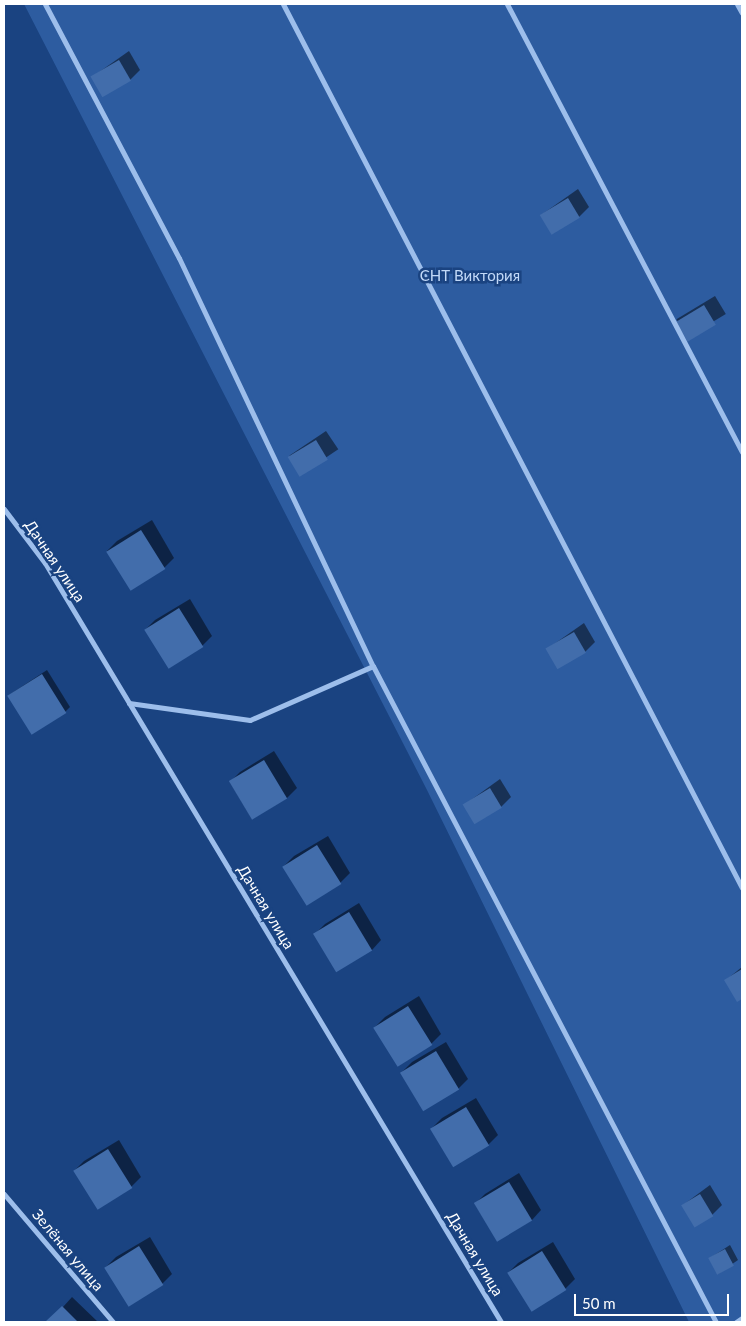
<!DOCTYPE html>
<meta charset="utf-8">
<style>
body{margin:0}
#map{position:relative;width:746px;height:1326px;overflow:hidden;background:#1a4381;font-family:Lato,sans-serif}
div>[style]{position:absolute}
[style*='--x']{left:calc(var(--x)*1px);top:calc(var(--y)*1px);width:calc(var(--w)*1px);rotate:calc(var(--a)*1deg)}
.green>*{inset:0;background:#2d5ca0}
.shadow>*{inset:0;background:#0007;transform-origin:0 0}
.building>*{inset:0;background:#426dab;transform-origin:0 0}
.minor>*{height:5px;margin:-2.5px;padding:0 2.5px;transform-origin:2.5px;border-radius:2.5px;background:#9dbeeb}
span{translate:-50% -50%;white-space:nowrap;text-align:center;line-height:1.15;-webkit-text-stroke:5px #1a4381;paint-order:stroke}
.park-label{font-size:15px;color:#c2d9f8}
.street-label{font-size:15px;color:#fff}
.frame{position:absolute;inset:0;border:5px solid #fff;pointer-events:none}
.scale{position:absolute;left:574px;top:1294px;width:155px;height:22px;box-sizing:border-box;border:2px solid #fff;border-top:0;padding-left:6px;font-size:15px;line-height:18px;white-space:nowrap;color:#fff;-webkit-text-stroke:4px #1a4381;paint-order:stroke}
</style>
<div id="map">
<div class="green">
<div style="clip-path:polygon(24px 4px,742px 4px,742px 1322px,689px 1322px,427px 790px)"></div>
</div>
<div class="shadow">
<div style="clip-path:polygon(129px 51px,140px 70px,130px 80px,92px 77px)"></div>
<div style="clip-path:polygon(578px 189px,589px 207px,579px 217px,541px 215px)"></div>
<div style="left:715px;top:296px;width:21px;height:45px;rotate:59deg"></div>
<div style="left:326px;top:431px;width:22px;height:44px;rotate:56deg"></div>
<div style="clip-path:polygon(152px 520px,174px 558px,164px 568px,107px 551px,117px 541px)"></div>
<div style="clip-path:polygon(190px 599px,212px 636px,202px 646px,145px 630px,155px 620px)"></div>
<div style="clip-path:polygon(584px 623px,595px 642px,585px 652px,547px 649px)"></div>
<div style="clip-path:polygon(47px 670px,70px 707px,65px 712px,9px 695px)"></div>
<div style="clip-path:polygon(274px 751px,297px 788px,287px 798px,252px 819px,230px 782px,240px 772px)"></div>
<div style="clip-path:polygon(500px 779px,511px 797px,501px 807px,464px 805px)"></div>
<div style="clip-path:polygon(328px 836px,350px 873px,340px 883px,284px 866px,294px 856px)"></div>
<div style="clip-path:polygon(359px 903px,381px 940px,372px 950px,315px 934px,325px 924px)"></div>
<div style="clip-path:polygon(742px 967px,742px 997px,738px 1000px,726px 980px)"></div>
<div style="clip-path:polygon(419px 996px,441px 1034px,431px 1044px,375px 1027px,385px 1017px)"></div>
<div style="clip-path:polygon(446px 1042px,468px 1079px,458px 1089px,424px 1109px,402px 1072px,412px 1062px)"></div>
<div style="clip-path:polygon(476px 1098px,498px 1135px,488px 1145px,454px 1165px,432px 1128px,442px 1118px)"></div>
<div style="clip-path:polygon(119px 1140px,141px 1177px,131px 1187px,74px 1171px,84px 1161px)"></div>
<div style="clip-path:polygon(519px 1173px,541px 1210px,532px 1220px,497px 1240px,475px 1204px,485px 1194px)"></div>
<div style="clip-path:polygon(710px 1185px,722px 1205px,712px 1215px,683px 1205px)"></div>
<div style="clip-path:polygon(150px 1237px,172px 1274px,162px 1284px,106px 1267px,116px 1257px)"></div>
<div style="clip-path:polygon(553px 1242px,575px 1279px,565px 1289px,508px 1273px,518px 1263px)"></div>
<div style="clip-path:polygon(730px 1245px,738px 1260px,718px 1274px,710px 1258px)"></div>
<div style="clip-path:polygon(72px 1297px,98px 1322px,47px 1322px,63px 1307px)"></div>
</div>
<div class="building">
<div style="left:119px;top:60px;width:24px;height:33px;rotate:60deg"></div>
<div style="left:568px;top:198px;width:23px;height:33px;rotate:59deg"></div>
<div style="left:704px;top:305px;width:23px;height:33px;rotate:59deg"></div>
<div style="left:316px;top:440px;width:23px;height:33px;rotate:59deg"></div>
<div style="left:141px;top:530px;width:46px;height:41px;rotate:58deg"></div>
<div style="left:179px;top:608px;width:46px;height:41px;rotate:58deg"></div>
<div style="left:574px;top:632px;width:24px;height:33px;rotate:60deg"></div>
<div style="left:42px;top:674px;width:46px;height:41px;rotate:58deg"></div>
<div style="left:264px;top:760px;width:45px;height:41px;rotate:59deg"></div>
<div style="left:490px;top:788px;width:23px;height:32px;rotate:59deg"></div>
<div style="left:317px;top:845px;width:46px;height:41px;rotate:58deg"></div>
<div style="left:349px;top:912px;width:45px;height:42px;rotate:59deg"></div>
<div style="clip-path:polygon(742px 969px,742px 999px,737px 1002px,724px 980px)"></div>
<div style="left:408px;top:1006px;width:46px;height:41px;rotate:58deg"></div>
<div style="left:436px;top:1051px;width:45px;height:42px;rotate:59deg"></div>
<div style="left:466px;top:1107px;width:45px;height:42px;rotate:59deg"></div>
<div style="left:108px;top:1149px;width:46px;height:41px;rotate:58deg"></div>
<div style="left:509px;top:1182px;width:45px;height:41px;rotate:59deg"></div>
<div style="left:700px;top:1194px;width:26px;height:22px;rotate:59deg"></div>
<div style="left:139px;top:1246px;width:46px;height:41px;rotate:58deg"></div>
<div style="left:725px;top:1249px;width:19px;height:19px;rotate:62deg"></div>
<div style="left:542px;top:1251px;width:46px;height:41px;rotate:58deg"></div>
<div style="clip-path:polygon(62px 1306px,78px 1322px,45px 1322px)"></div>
</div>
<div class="minor">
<div style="--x:45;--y:4;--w:287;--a:62.2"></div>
<div style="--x:179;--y:258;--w:452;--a:64.6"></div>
<div style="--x:373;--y:666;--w:740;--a:62.4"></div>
<div style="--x:283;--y:4;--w:996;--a:62.56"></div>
<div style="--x:507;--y:4;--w:506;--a:62.32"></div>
<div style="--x:737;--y:4;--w:10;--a:61"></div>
<div style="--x:4;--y:509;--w:68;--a:52.8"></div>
<div style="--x:45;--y:563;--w:885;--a:59"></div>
<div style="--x:129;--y:703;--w:122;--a:8"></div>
<div style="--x:250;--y:720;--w:134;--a:-23.7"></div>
<div style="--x:4;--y:1194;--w:168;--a:49.6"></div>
<div style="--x:736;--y:1322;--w:7;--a:-34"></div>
</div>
<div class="park-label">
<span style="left:470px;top:276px">СНТ Виктория</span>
</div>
<div class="street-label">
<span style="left:55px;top:561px;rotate:56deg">Дачная улица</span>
<span style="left:266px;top:907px;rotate:59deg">Дачная улица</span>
<span style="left:68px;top:1250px;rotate:50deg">Зелёная улица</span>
<span style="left:475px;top:1254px;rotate:59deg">Дачная улица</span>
</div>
<div class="frame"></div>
<div class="scale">50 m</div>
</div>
